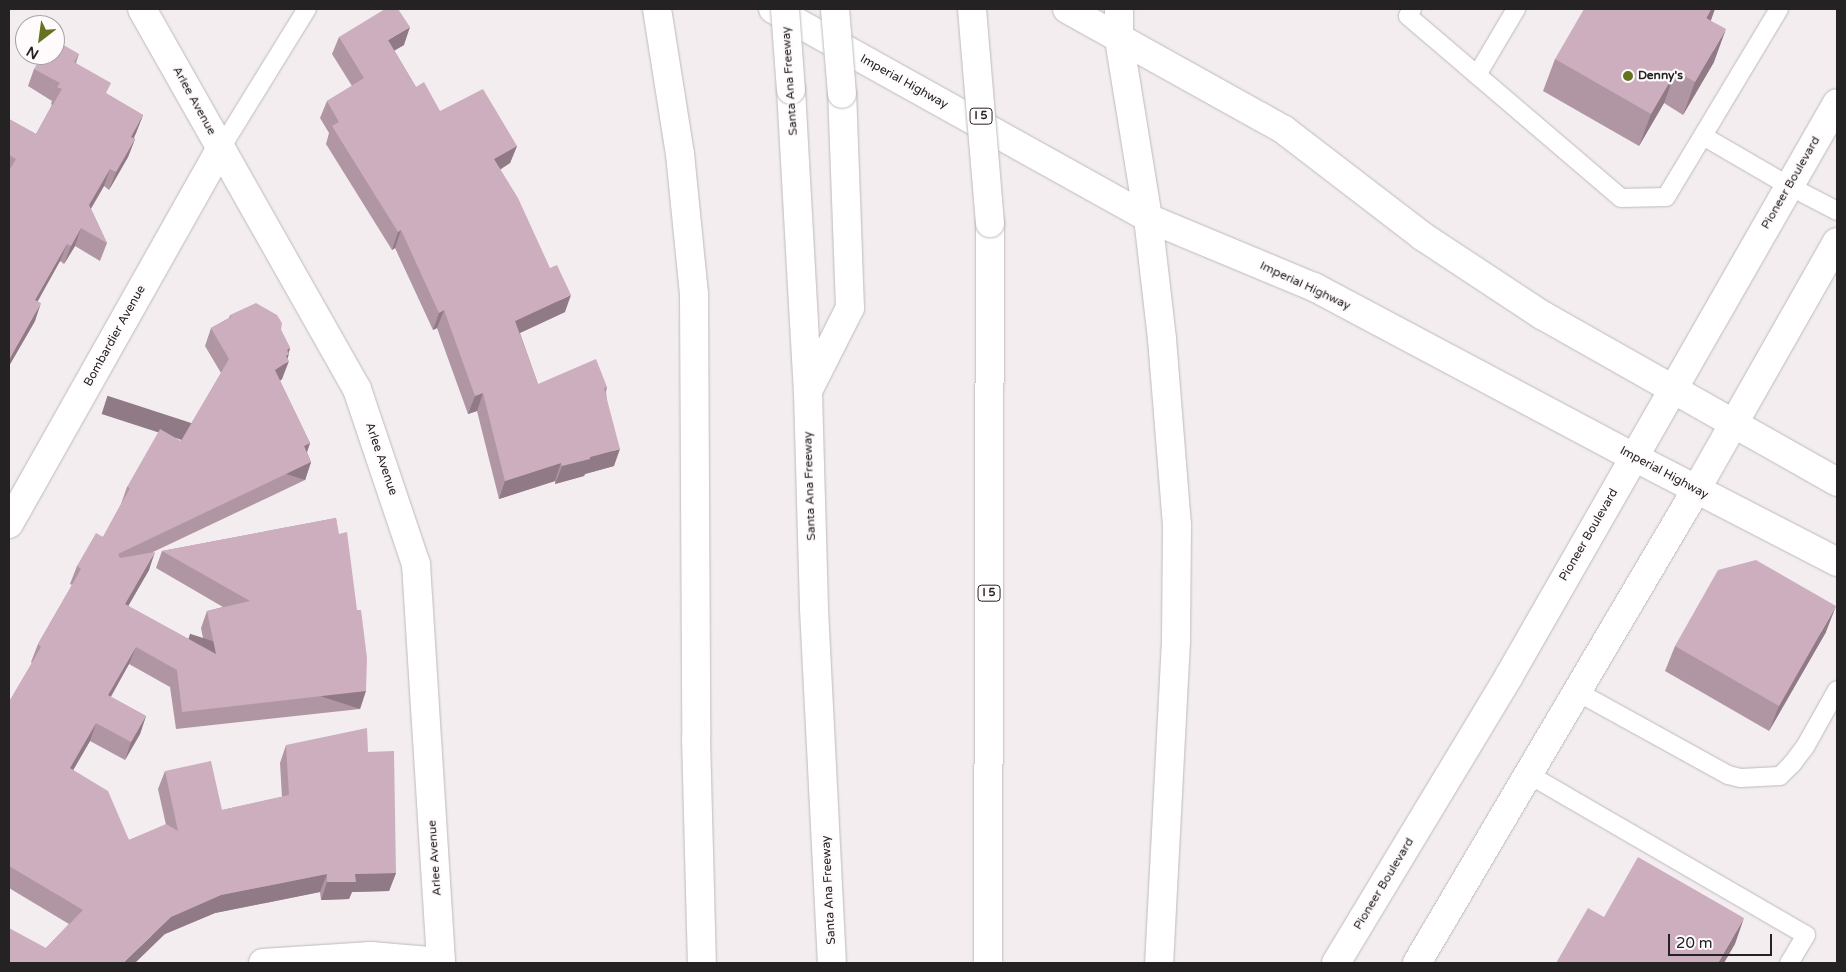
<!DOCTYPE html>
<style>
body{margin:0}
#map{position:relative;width:1846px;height:972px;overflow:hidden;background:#f3edf0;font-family:"Varela Round",sans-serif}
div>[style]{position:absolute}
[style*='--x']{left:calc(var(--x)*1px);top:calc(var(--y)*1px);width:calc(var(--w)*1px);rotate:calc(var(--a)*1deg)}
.roads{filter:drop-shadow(0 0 1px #bfb9bc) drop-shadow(0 0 1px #bfb9bc)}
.service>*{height:18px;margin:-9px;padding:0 9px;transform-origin:9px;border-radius:9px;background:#fff}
.minor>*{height:28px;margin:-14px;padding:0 14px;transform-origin:14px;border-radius:14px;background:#fff}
.secondary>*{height:28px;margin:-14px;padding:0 14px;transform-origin:14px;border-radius:14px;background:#fff}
.primary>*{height:28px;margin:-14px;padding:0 14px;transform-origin:14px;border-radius:14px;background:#fff}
.motorway>*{height:28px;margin:-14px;padding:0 14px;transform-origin:14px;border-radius:14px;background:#fff}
.bridges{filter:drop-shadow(0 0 1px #bfb9bc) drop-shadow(0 0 1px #bfb9bc)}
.motorway-bridge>*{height:28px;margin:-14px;padding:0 14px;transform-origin:14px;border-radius:14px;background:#fff}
.wall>*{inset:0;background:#b096a3}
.shaded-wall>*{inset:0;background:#907a85;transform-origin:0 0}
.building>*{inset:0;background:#cdaebe}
.dots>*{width:14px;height:14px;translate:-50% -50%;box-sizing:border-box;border:2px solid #fffbfd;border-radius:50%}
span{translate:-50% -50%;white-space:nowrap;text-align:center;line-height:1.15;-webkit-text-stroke:4.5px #fffbfd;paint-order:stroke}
.shield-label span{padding:1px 4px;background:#fffbfd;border:1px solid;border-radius:4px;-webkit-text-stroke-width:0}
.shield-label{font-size:11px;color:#242223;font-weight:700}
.poi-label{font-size:12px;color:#242223;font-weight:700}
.left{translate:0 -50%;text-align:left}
.street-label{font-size:12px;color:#242223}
.frame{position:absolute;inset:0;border:10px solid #242223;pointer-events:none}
.north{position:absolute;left:15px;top:15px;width:50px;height:50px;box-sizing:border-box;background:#fffbfd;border:1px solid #a7a4a6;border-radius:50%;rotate:210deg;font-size:14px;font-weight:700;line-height:20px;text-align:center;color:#242223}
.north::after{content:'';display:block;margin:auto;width:18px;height:22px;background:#657320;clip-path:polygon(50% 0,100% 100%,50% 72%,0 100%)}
.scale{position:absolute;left:1668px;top:934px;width:104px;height:22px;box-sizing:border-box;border:2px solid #242223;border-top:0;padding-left:6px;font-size:15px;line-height:18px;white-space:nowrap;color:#242223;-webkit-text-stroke:4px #fffbfd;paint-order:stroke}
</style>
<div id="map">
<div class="roads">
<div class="service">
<div style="--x:1412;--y:9;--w:8;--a:120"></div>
<div style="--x:1408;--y:16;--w:280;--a:40.5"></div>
<div style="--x:1621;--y:198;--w:45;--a:-1.3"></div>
<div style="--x:1666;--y:197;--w:219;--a:-59"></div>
<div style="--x:1477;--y:75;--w:77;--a:-59.4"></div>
<div style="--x:1703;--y:136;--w:99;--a:30.2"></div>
<div style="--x:1789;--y:186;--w:54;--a:27.5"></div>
<div style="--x:221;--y:148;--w:163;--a:-58.3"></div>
<div style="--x:1576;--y:691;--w:174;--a:28.9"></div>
<div style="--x:1728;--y:775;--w:13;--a:13"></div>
<div style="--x:1741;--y:778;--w:39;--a:-3"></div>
<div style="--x:1780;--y:776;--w:17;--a:-45"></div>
<div style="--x:1792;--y:764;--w:21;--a:-53"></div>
<div style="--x:1805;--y:747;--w:65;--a:-60.7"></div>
<div style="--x:1528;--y:774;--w:321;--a:30.1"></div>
<div style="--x:1806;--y:935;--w:33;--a:121"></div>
</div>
<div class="minor">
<div style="--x:142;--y:9;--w:437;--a:60.5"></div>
<div style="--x:357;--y:389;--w:185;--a:71.4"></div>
<div style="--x:416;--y:564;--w:400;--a:86.4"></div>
<div style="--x:9;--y:524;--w:432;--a:-60.6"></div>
<div style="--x:263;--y:963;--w:108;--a:-3.7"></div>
<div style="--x:371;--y:956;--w:70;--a:4.9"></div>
</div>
<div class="secondary">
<div style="--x:1119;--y:39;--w:30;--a:-90"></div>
</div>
<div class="primary">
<div style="--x:773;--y:9;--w:429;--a:29.1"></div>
<div style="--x:1148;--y:218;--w:180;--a:22.6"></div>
<div style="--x:1314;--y:287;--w:362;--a:28"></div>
<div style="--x:1634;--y:457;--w:229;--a:27.3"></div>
<div style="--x:1067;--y:9;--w:248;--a:29.1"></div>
<div style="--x:1284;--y:130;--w:174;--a:37.5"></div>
<div style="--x:1422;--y:236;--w:144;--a:33.4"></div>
<div style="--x:1542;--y:315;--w:339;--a:29.5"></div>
<div style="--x:1119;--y:39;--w:181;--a:80.8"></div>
<div style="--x:1336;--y:963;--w:335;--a:-58.9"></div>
<div style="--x:1509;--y:676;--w:660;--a:-60.21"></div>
<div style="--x:1417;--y:963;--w:549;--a:-59.47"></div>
<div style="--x:1696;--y:490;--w:285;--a:-60.4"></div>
</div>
<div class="motorway">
<div style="--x:657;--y:9;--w:147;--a:81"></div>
<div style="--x:680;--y:154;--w:141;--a:84.3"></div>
<div style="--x:694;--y:294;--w:444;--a:89.7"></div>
<div style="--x:696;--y:738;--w:225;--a:88.5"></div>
<div style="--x:791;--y:90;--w:303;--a:86.8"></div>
<div style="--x:808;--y:393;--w:216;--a:88.4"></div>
<div style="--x:814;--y:609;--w:354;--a:87.1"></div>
<div style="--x:1148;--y:218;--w:122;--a:83.4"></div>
<div style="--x:1162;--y:339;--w:187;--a:85.4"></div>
<div style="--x:1177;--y:525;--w:116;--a:90.5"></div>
<div style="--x:1176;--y:641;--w:322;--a:93"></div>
<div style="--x:808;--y:391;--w:93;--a:-63.2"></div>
<div style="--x:850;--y:308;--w:214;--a:-92.1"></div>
<div style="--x:988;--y:963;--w:740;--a:-89.85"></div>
</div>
</div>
<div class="bridges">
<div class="motorway-bridge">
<div style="--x:785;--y:9;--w:81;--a:85.8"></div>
<div style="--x:835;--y:9;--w:85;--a:85.3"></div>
<div style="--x:972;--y:9;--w:215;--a:85.2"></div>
</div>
</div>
<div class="wall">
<div style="clip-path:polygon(1711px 21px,1714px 62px,1683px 115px,1664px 103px,1639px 146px,1543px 91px,1555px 59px)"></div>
<div style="clip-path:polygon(339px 37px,404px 45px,394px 50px,416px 87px,440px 111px,517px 146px,510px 163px,500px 170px,565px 312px,520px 333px,538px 384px,607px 387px,606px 392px,614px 466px,585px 474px,584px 476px,555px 484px,555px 481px,499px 499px,477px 411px,468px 414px,437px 328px,433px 330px,395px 248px,392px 250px,326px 144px,329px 133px,320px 118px,327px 101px,352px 86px,332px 54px)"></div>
<div style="clip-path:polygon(79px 54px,76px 63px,107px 94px,143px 115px,136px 133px,134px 138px,135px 139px,128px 157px,109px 190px,104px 186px,91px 209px,107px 243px,100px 261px,75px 246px,64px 264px,60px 261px,38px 301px,35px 321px,9px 366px,9px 119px,36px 134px,52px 105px,51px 104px,52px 101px,28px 86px,34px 69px)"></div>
<div style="clip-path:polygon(230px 315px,281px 330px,290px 348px,282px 379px,280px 381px,310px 443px,307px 452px,311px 462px,305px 480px,153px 552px,149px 570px,128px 606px,205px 648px,201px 628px,207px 611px,223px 607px,156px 568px,162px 551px,336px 518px,360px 709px,176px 729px,170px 687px,129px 664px,111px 697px,146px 716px,140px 734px,125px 760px,90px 741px,73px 770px,129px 840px,166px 825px,158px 789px,165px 771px,222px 810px,282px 797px,280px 763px,286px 745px,368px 752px,396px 873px,389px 891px,352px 892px,349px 899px,321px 900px,320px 892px,215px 913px,165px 934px,46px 948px,69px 924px,9px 888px,9px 702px,32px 663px,31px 662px,38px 644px,72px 585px,70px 584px,77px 566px,103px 537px,121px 504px,127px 487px,181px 441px,221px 373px,205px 346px,211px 328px,229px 318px)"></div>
<div style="clip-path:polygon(1826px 632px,1769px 731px,1665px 671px,1675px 646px)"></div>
</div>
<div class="shaded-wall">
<div style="clip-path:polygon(1711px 9px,1715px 9px,1710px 23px,1706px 18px)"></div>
<div style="clip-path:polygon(410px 27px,404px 45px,382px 58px,388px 40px)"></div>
<div style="clip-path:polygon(1726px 29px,1714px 62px,1683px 115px,1695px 82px)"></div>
<div style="clip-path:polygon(1676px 71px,1664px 103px,1639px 146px,1651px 114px)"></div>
<div style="clip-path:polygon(143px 115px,136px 133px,124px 155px,131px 137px)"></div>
<div style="clip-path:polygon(135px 139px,128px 157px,109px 190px,116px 172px)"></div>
<div style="clip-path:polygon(517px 146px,510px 163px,487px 177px,494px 159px)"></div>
<div style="clip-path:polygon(110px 169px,104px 186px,82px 223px,89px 205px)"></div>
<div style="clip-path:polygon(81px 228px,75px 246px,64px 264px,71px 246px)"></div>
<div style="clip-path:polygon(401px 230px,395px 248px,392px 250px,398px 232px)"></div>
<div style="clip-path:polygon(67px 244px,60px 261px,28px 318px,35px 300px)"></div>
<div style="clip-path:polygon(571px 295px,565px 312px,509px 338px,515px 321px)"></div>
<div style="clip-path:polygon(41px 303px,35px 321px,9px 366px,9px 360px)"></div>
<div style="clip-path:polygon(444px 310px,437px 328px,433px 330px,439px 313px)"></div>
<div style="clip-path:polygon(290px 348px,288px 355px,289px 354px,286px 363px,289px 361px,282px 379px,269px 388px,275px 370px,287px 350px)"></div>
<div style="clip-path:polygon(483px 393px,477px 411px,468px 414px,475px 396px)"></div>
<div style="clip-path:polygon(310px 443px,304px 461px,304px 446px)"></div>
<div style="clip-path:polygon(620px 449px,614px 466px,585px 474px,584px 476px,555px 484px,562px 466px,590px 457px)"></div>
<div style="left:311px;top:462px;width:19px;height:214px;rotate:108deg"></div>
<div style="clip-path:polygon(561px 463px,555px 481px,499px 499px,505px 481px)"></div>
<div style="clip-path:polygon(155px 552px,149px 570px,119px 622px,125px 604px)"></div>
<div style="clip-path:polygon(1836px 606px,1826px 632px,1769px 731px,1779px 706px)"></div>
<div style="clip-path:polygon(136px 647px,129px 664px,101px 713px,108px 695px)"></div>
<div style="left:366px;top:691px;width:19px;height:185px;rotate:108deg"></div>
<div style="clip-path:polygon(146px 716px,140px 734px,125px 760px,131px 742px)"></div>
<div style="clip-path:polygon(96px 723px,90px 741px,64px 786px,70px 768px)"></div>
<div style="clip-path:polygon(396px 873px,389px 891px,352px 892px,349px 899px,321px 900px,327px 882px,355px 874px)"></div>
<div style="clip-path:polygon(327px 874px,320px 892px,215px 913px,165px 934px,135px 963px,123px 963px,171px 917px,221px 895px)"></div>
<div style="clip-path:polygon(1744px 918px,1735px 944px,1724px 963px,1718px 963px)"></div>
</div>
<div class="building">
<div style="clip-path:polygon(385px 9px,398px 9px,410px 27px,388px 40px,416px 87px,424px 82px,440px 111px,483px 89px,517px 146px,494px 159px,518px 198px,550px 268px,557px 265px,571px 295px,515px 321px,538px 384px,596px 359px,607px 387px,604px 388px,620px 449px,590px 457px,590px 459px,562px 466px,561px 463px,505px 481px,483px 393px,475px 396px,444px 310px,439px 313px,401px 230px,398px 232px,332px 126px,339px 122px,327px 101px,364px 78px,339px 37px)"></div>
<div style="clip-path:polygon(1584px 9px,1711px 9px,1706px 18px,1726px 29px,1695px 82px,1676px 71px,1651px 114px,1555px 59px)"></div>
<div style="clip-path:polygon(55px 40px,79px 54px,74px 62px,111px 83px,106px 93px,143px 115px,131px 137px,135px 139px,116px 172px,110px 169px,89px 205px,107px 243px,81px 228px,71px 246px,67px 244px,35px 300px,41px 303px,9px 360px,9px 171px,16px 159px,9px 155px,9px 119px,36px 134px,62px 89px,57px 87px,60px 83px,34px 69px,42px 55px,55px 55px)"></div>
<div style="clip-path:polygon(256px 303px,277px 315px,282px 323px,281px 330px,290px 348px,287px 350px,289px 354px,286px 356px,289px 361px,275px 370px,310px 443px,304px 446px,311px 462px,118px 554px,120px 558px,155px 552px,125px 604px,216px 654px,207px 611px,250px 601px,162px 551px,336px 518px,339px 534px,347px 532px,357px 610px,361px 610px,367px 658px,366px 691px,182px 712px,177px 670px,136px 647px,108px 695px,146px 716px,131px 742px,96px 723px,70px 768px,108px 791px,129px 840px,166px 824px,178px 831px,165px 771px,211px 761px,222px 810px,289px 795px,286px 745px,367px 728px,368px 752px,394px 751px,396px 873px,355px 874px,356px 882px,327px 882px,327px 874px,221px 895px,171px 917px,123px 963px,9px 963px,9px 928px,46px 948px,83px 910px,9px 866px,9px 702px,41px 647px,38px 644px,81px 569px,77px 566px,96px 533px,103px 537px,130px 488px,127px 487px,160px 429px,181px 441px,229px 359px,211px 328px,231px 317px,230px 315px)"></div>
<div style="clip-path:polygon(1756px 560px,1836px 606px,1779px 706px,1675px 646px,1718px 570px)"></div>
<div style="clip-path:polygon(1638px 857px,1744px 918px,1718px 963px,1556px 963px,1588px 908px,1604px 917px)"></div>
</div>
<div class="dots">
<div style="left:1628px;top:76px;background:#657320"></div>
</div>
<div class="shield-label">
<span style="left:981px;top:116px">I 5</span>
<span style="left:989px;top:593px">I 5</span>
</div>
<div class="poi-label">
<span class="left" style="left:1638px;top:76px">Denny's</span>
</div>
<div class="street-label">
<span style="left:790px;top:81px;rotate:-94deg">Santa Ana Freeway</span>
<span style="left:904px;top:82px;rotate:29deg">Imperial Highway</span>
<span style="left:194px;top:101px;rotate:61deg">Arlee Avenue</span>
<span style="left:1791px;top:183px;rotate:-60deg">Pioneer Boulevard</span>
<span style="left:1305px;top:286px;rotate:25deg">Imperial Highway</span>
<span style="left:115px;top:336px;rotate:-61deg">Bombardier Avenue</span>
<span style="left:381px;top:459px;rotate:71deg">Arlee Avenue</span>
<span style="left:1664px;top:473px;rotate:28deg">Imperial Highway</span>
<span style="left:810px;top:486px;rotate:-92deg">Santa Ana Freeway</span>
<span style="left:1589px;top:535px;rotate:-60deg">Pioneer Boulevard</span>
<span style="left:435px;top:858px;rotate:-94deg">Arlee Avenue</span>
<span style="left:1384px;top:884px;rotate:-59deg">Pioneer Boulevard</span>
<span style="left:829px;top:890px;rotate:-93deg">Santa Ana Freeway</span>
</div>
<div class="frame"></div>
<div class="north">N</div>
<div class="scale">20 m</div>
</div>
